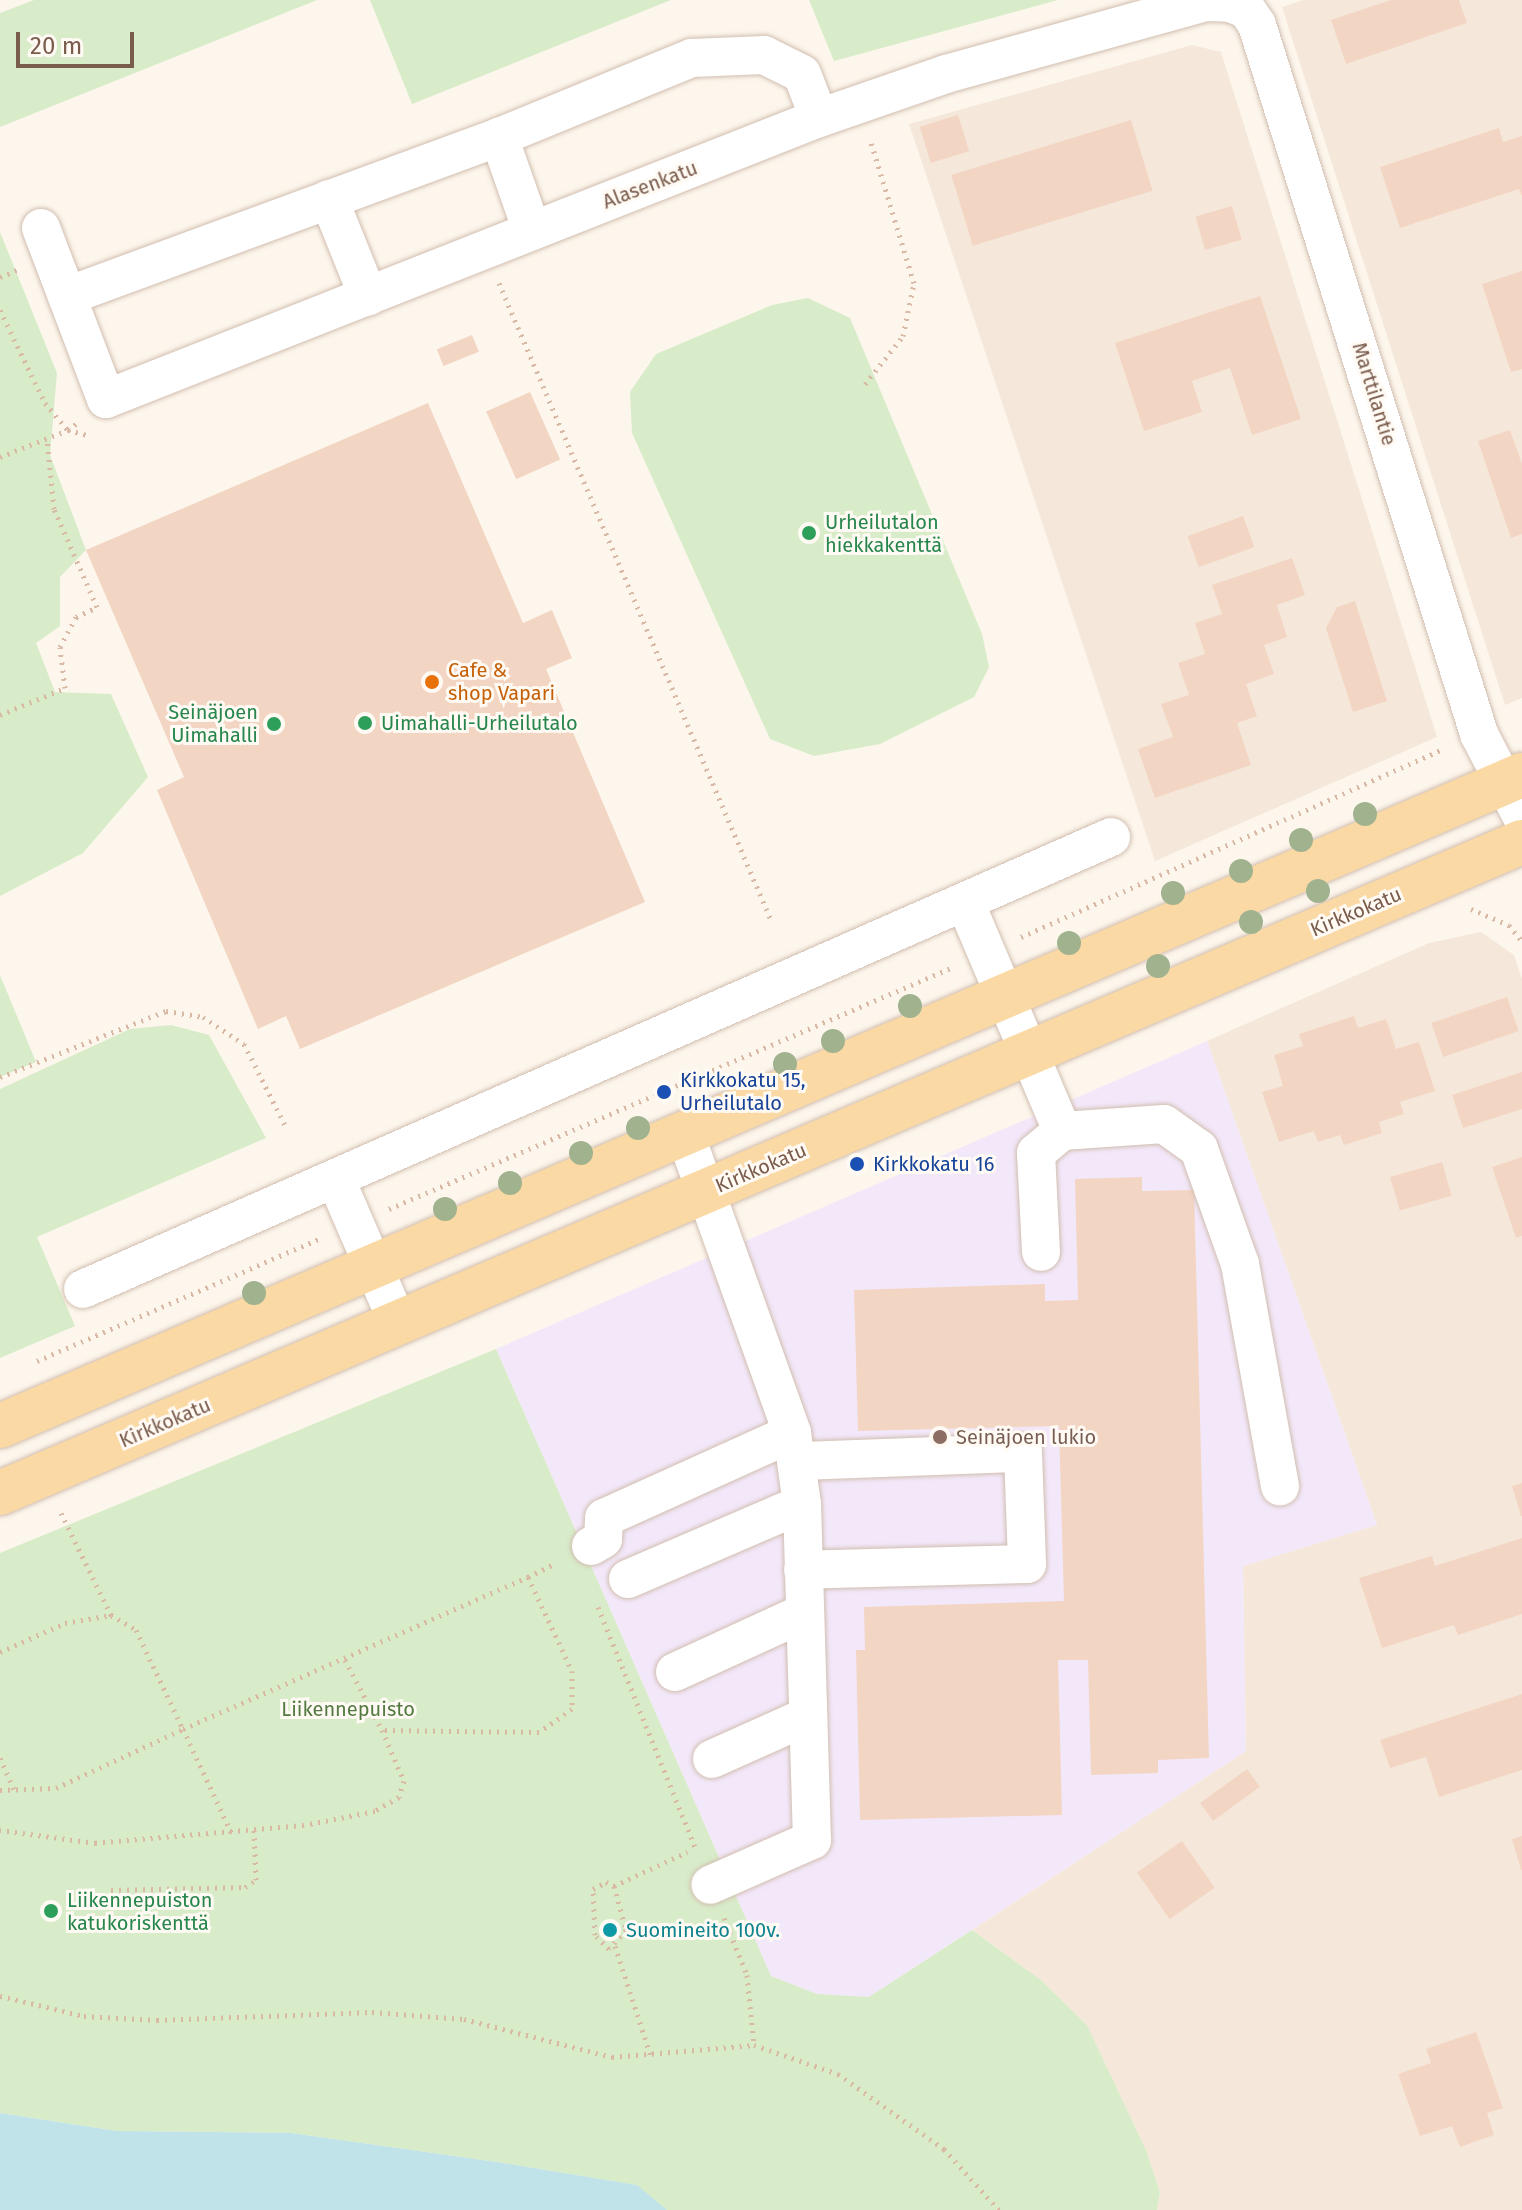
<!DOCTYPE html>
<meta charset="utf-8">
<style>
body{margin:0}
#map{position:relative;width:1522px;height:2210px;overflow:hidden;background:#fdf6ec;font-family:"Fira Sans",sans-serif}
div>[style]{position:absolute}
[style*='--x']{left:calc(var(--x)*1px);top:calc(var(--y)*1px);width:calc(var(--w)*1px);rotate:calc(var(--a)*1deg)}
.residential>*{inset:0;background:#f5e8da}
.education>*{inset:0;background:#f3e8fa}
.green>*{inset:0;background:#d8ecc9}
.water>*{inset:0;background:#bfe3e8}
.building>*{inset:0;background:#f3d5c3;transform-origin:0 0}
.path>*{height:5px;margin-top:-2.5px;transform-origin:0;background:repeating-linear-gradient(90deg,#d9b8a5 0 2px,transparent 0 8px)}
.roads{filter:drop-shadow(0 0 2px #d1beb0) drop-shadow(0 0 2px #d1beb0)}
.minor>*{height:38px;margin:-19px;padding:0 19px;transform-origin:19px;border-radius:19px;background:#fff}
.major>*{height:44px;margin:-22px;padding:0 22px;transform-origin:22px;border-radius:22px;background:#fbd9a5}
.trees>*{width:24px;height:24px;margin:-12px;border-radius:50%;background:#a0b28e}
.dots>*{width:22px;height:22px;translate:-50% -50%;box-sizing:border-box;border:4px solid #fffaf3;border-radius:50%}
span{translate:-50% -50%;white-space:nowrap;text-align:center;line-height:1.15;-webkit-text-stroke:6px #fffaf3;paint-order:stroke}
.street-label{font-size:20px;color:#7a5c4d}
.leisure-label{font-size:20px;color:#27864d}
.left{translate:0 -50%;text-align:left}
.right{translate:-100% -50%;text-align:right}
.food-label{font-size:20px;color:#c56008}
.transit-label{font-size:20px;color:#164399}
.education-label{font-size:20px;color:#785e54}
.park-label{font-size:20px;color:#537a41}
.culture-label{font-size:20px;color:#0d838f}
.scale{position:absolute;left:16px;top:32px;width:118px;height:36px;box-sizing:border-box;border:4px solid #7a5c4d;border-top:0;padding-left:10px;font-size:24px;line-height:28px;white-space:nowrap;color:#7a5c4d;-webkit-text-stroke:6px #fffaf3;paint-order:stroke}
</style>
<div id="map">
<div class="residential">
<div style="clip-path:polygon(1303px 0,1522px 0,1522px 698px,1505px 705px,1282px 7px)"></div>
<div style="clip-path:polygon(1192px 45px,1221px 52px,1437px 737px,1155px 861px,909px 124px)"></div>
<div style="clip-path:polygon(1481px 932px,1514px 955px,1522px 979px,1522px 2210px,1157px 2210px,1160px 2192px,1146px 2150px,1087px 2025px,1041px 1980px,972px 1930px,1246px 1751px,1243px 1566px,1377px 1525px,1207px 1041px,1429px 943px)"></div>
</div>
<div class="education">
<div style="clip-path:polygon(1207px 1041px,1377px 1525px,1243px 1566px,1246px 1751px,869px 1997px,817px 1994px,771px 1976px,496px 1349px)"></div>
</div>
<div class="green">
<div style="clip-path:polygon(34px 0,317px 0,0 127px,0 13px)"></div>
<div style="clip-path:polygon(370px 0,671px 0,412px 104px)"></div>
<div style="clip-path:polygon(809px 0,1058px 0,834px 61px)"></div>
<div style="clip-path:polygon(0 232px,57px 373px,50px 455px,86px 550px,60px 577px,60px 626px,36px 643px,55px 692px,111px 694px,148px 777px,83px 853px,0 896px)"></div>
<div style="clip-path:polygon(808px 298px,850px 318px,982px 634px,989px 667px,974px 697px,880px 744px,814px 756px,770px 739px,632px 433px,630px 392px,656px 354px,772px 305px)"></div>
<div style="clip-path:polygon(0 975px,36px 1062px,0 1077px)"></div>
<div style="clip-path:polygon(171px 1025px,209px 1035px,266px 1138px,37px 1237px,75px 1326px,0 1358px,0 1089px,130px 1029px)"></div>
<div style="clip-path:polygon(496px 1349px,771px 1976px,817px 1994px,869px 1997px,972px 1930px,1041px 1980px,1087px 2025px,1146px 2150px,1160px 2192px,1157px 2210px,667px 2210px,636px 2185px,497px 2162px,291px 2133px,117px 2131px,0 2113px,0 1553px)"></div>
</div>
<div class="water">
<div style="clip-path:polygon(0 2113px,117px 2131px,291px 2133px,497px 2162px,637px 2185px,667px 2210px,0 2210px)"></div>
</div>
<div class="building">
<div style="clip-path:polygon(1391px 0,1459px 0,1467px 23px,1346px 64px,1331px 20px)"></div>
<div style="left:958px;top:115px;width:38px;height:40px;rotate:73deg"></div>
<div style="left:1131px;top:120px;width:74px;height:188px;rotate:73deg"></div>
<div style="clip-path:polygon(1499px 128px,1503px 142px,1522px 136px,1522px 196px,1519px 189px,1400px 228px,1380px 167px)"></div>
<div style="left:1232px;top:206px;width:35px;height:38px;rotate:74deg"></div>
<div style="clip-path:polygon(1522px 271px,1522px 369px,1511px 372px,1482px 284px)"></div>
<div style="clip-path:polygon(1260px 296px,1301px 419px,1252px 435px,1230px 368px,1192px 381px,1202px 412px,1144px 431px,1115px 343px)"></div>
<div style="left:472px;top:335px;width:18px;height:38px;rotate:68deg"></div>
<div style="left:530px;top:392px;width:74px;height:48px;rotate:66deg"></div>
<div style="clip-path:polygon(428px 403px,523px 623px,552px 610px,572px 658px,546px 669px,645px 902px,300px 1049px,286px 1016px,258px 1029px,157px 790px,184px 777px,86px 550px)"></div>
<div style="clip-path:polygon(1510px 430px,1522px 464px,1522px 534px,1511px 538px,1478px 441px)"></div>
<div style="left:1243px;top:516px;width:33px;height:59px;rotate:70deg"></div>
<div style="clip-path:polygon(1292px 558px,1305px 595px,1277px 605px,1287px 637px,1264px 645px,1274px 674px,1246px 684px,1257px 716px,1237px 723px,1251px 765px,1155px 798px,1138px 749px,1173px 737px,1161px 704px,1189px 695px,1178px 663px,1205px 654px,1195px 623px,1222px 614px,1212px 585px)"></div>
<div style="clip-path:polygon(1355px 601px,1387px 701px,1353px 712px,1326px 628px,1337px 607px)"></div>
<div style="left:1507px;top:997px;width:36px;height:80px;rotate:71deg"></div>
<div style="clip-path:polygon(1354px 1016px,1358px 1028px,1386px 1019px,1396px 1049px,1419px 1042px,1435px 1091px,1400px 1102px,1404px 1114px,1379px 1122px,1382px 1133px,1344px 1145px,1340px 1135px,1318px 1142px,1314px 1131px,1279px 1142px,1262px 1092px,1283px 1086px,1274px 1055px,1303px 1046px,1299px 1034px)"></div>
<div style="clip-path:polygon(1522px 1072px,1522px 1109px,1463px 1128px,1452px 1095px)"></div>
<div style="clip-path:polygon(1522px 1157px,1522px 1236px,1516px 1238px,1492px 1167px)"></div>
<div style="left:1442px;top:1162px;width:35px;height:54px;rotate:74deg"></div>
<div style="clip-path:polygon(1142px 1177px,1142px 1191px,1194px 1190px,1209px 1758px,1158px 1760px,1158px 1773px,1091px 1775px,1088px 1660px,1058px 1660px,1062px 1815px,860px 1820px,856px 1650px,865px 1650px,864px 1607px,1064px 1601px,1059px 1426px,858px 1431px,854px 1290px,1045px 1284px,1045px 1301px,1078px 1300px,1075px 1179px)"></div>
<div style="clip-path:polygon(1522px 1483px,1522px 1516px,1521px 1516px,1512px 1486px)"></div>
<div style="clip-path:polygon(1522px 1538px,1522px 1614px,1458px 1635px,1454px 1625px,1382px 1648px,1359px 1578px,1432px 1556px,1435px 1566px)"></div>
<div style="clip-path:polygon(1522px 1694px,1522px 1770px,1439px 1797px,1426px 1757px,1390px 1768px,1380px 1740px)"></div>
<div style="left:1247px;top:1769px;width:22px;height:58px;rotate:54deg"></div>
<div style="clip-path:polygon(1522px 1836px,1522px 1870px,1521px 1870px,1512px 1839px)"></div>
<div style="left:1182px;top:1841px;width:57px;height:55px;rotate:55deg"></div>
<div style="clip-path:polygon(1476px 2032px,1503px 2108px,1487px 2113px,1494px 2135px,1460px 2147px,1452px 2126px,1420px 2136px,1398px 2074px,1431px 2063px,1426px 2049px)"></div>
</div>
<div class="path">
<div style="--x:0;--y:277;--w:18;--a:-22"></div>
<div style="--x:499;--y:283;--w:693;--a:66.88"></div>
<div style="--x:0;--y:310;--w:103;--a:64.2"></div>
<div style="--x:45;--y:403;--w:35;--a:50"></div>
<div style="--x:68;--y:430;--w:11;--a:-38"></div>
<div style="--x:865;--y:384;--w:61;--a:-51.6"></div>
<div style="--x:903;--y:336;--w:54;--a:-78.3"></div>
<div style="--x:914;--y:283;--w:151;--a:-107"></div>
<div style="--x:0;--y:457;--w:73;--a:-21.7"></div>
<div style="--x:68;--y:430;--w:23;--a:15"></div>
<div style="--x:0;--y:715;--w:70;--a:-22.6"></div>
<div style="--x:65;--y:688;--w:41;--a:-97"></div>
<div style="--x:60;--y:647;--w:34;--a:-62"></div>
<div style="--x:76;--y:617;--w:23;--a:-25"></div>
<div style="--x:97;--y:607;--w:107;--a:-113.7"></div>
<div style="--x:54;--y:509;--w:70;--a:-95.7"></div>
<div style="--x:1471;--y:909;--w:41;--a:22.8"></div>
<div style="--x:1509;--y:925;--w:21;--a:51"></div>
<div style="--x:1021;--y:937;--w:462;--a:-24"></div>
<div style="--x:0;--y:1077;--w:179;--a:-21.7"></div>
<div style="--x:166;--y:1011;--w:37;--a:9"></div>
<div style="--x:203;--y:1017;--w:49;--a:33.4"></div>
<div style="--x:244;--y:1044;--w:95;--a:63.2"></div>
<div style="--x:389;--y:1209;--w:614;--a:-23.22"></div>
<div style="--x:37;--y:1361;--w:309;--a:-23.4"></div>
<div style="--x:61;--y:1513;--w:114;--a:63.9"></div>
<div style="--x:528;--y:1577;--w:31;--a:-27"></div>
<div style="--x:598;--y:1607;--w:262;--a:68"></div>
<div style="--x:0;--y:1652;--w:71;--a:-24"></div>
<div style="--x:65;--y:1623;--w:47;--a:-9.9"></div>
<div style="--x:111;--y:1615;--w:29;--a:31"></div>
<div style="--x:136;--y:1630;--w:110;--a:64.6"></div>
<div style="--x:183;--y:1729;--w:377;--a:-23.8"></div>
<div style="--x:528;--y:1577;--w:104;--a:64.9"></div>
<div style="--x:572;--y:1671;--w:38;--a:90"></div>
<div style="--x:572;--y:1709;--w:40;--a:145.1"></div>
<div style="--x:539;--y:1732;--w:157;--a:-179.3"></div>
<div style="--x:382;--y:1730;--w:56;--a:66.7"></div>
<div style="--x:404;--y:1781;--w:17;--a:107"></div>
<div style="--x:399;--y:1797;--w:28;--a:150"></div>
<div style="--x:375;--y:1811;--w:72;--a:168.8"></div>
<div style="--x:304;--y:1825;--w:209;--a:175.1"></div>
<div style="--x:96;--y:1843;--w:97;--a:-172.3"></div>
<div style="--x:345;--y:1660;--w:79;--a:62.1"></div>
<div style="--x:0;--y:1758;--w:34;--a:66"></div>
<div style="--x:0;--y:1790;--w:56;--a:-2"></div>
<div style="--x:56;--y:1788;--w:140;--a:-24.9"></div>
<div style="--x:183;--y:1729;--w:114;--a:65"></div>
<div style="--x:614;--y:1886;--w:46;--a:74.7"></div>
<div style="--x:626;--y:1930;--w:25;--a:132"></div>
<div style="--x:609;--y:1949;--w:20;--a:-135"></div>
<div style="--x:595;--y:1935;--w:46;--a:-92.5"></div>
<div style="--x:593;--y:1889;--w:15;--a:-28"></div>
<div style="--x:606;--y:1882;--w:9;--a:27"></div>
<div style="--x:614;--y:1886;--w:81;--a:-25"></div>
<div style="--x:111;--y:1890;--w:134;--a:-1.3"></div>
<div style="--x:245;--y:1887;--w:13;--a:-32"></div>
<div style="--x:256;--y:1880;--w:50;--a:-92.3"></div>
<div style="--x:724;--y:1918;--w:61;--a:68"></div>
<div style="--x:747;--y:1975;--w:70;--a:84.3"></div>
<div style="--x:615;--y:1946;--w:114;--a:72"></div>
<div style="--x:0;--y:1996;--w:86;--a:13.4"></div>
<div style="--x:84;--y:2016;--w:73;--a:3.1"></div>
<div style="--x:157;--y:2020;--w:215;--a:-2.1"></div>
<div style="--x:372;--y:2012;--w:92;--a:4.4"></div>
<div style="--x:464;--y:2019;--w:153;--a:14.4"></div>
<div style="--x:612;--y:2057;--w:143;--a:-4.8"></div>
<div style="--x:754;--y:2045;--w:89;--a:19"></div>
<div style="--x:838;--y:2074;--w:130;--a:35.3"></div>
<div style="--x:944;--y:2149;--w:82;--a:48"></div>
</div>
<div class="roads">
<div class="minor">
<div style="--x:329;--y:199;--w:105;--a:68.1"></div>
<div style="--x:41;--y:228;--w:183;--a:69.2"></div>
<div style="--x:106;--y:399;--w:766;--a:-21.51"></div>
<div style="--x:819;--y:118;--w:134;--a:-19.1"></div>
<div style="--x:946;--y:74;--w:269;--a:-15.5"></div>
<div style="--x:1205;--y:2;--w:25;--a:2"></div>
<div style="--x:1230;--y:3;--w:18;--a:22"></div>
<div style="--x:1247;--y:10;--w:18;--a:56"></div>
<div style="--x:1257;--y:25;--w:743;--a:72.61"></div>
<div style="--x:1479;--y:734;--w:93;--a:62.6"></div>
<div style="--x:532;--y:231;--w:100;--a:-109.3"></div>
<div style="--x:499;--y:137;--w:209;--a:-22.3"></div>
<div style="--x:692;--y:58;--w:72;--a:-2.4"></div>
<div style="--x:764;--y:55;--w:42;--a:26.6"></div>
<div style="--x:802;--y:74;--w:47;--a:68.9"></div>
<div style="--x:67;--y:296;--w:460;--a:-20.2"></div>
<div style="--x:965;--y:902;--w:249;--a:67"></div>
<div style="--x:1062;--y:1131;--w:34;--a:140"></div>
<div style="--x:1036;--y:1153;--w:99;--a:87.1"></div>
<div style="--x:684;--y:1131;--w:321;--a:70.3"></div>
<div style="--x:792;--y:1433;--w:72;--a:82"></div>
<div style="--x:802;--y:1504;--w:336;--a:88.3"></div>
<div style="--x:812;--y:1840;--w:111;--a:156.2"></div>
<div style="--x:1062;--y:1131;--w:102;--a:-3.9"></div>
<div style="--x:1164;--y:1124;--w:43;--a:35.5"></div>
<div style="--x:1199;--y:1149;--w:122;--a:70.4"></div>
<div style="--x:1240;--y:1264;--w:226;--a:79.8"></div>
<div style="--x:336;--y:1180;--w:156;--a:66.6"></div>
<div style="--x:83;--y:1289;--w:1123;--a:-23.73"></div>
<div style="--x:800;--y:1461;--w:223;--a:-2.1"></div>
<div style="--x:1023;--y:1453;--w:111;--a:87.9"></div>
<div style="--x:1027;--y:1564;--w:224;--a:178.5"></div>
<div style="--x:591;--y:1546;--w:14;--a:-30"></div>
<div style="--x:603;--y:1539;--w:21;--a:-87"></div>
<div style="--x:604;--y:1518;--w:206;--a:-24.3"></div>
<div style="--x:628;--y:1579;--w:189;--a:-23.3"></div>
<div style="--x:675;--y:1672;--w:142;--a:-24.6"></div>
<div style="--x:712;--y:1759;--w:105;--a:-24.1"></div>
</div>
<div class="major">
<div style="--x:0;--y:1426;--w:1655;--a:-23.16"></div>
<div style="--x:0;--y:1493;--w:1655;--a:-23.16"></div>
</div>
</div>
<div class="trees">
<div style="left:1365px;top:814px"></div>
<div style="left:1301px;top:840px"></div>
<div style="left:1241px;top:871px"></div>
<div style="left:1318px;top:891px"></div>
<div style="left:1173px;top:893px"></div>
<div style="left:1251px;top:922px"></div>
<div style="left:1069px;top:943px"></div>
<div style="left:1158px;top:966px"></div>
<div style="left:910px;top:1006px"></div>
<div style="left:833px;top:1041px"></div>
<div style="left:785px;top:1064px"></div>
<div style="left:638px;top:1128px"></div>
<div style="left:581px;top:1153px"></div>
<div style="left:510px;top:1183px"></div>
<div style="left:445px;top:1209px"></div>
<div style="left:254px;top:1293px"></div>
</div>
<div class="dots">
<div style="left:809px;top:533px;background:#2e9e5b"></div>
<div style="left:432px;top:682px;background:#e8710a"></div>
<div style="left:365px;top:723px;background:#2e9e5b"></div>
<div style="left:274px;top:724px;background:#2e9e5b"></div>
<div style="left:664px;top:1092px;background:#1a4fb4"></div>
<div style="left:857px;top:1164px;background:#1a4fb4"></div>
<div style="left:940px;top:1437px;background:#8d6e63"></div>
<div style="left:51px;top:1911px;background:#2e9e5b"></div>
<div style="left:610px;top:1930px;background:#0f9aa8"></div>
</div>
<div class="street-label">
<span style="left:650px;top:185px;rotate:-21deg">Alasenkatu</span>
<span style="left:1374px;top:394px;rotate:73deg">Marttilantie</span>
<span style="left:1356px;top:912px;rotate:-23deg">Kirkkokatu</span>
<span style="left:761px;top:1168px;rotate:-23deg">Kirkkokatu</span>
<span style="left:165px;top:1423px;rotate:-23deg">Kirkkokatu</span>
</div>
<div class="leisure-label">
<span class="left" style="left:825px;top:534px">Urheilutalon<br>hiekkakenttä</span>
<span class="right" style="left:258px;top:724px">Seinäjoen<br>Uimahalli</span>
<span class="left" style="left:381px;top:723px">Uimahalli-Urheilutalo</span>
<span class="left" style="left:67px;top:1912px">Liikennepuiston<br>katukoriskenttä</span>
</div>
<div class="food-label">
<span class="left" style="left:448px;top:682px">Cafe &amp;<br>shop Vapari</span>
</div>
<div class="transit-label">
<span class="left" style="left:680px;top:1092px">Kirkkokatu 15,<br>Urheilutalo</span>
<span class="left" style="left:873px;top:1164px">Kirkkokatu 16</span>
</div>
<div class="education-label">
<span class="left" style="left:956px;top:1437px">Seinäjoen lukio</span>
</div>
<div class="park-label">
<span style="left:348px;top:1709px">Liikennepuisto</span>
</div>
<div class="culture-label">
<span class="left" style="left:626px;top:1930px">Suomineito 100v.</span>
</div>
<div class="scale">20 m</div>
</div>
